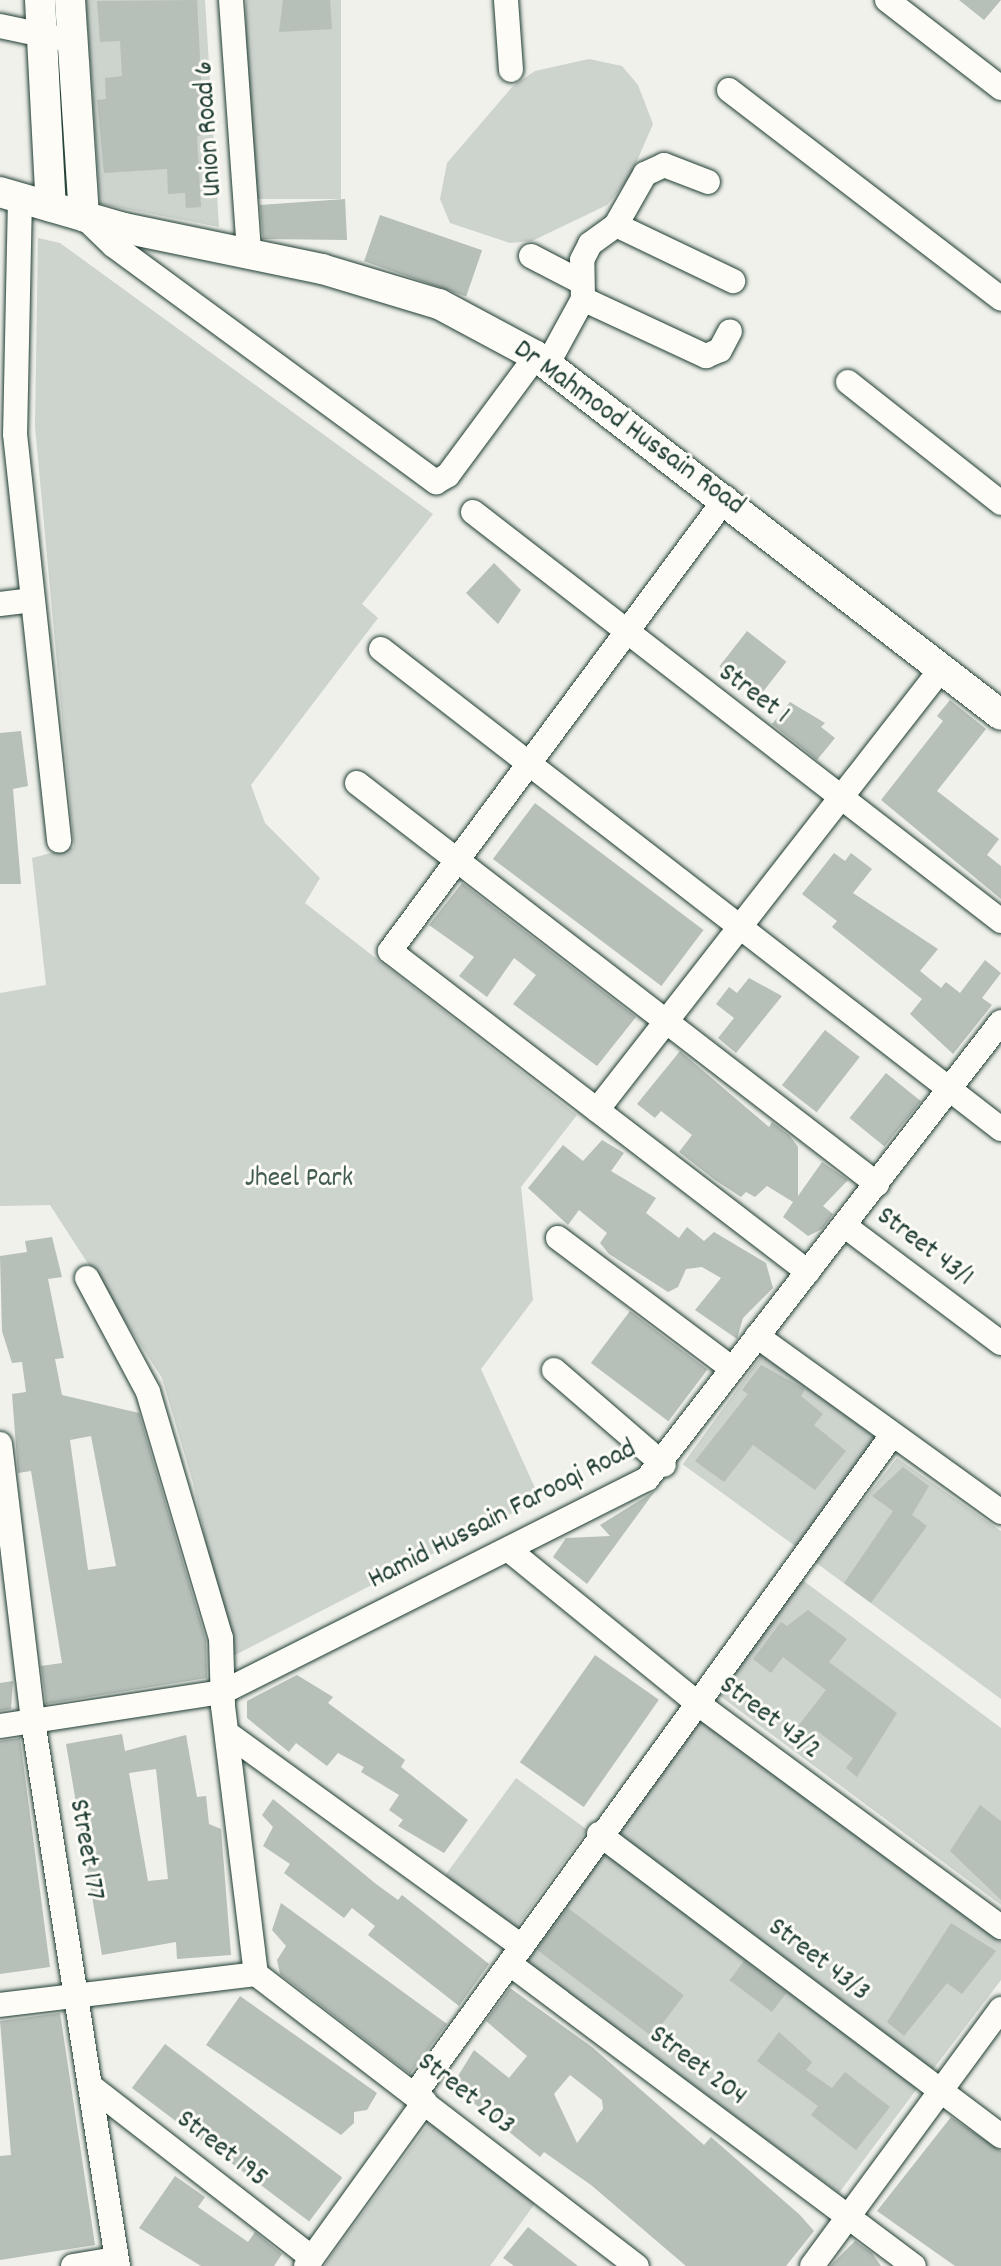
<!DOCTYPE html>
<style>
body{margin:0}
#map{position:relative;width:1001px;height:2266px;overflow:hidden;background:#f0f1eb;font-family:Dekko,sans-serif}
div>[style]{position:absolute}
[style*='--x']{left:calc(var(--x)*1px);top:calc(var(--y)*1px);width:calc(var(--w)*1px);rotate:calc(var(--a)*1deg)}
.green>*{inset:0;background:#cdd3cd;transform-origin:0 0}
.building>*{inset:0;background:#b6bfb8;transform-origin:0 0}
.roads{filter:drop-shadow(0 0 2px #1f3d34) drop-shadow(0 0 2px #1f3d34)}
.minor>*{height:24px;margin:-12px;padding:0 12px;transform-origin:12px;border-radius:12px;background:#fdfcf7}
.major>*{height:30px;margin:-15px;padding:0 15px;transform-origin:15px;border-radius:15px;background:#fdfcf7}
span{translate:-50% -50%;white-space:nowrap;text-align:center;line-height:1.15;-webkit-text-stroke:6px #fdfcf7;paint-order:stroke}
.street-label{font-size:28px;color:#1f3d34}
.park-label{font-size:28px;color:#425b53}
</style>
<div id="map">
<div class="green">
<div style="clip-path:polygon(86px 0,205px 0,219px 227px,100px 204px)"></div>
<div style="left:246px;top:0;width:95px;height:199px"></div>
<div style="clip-path:polygon(589px 59px,622px 66px,638px 85px,653px 124px,630px 177px,607px 205px,532px 241px,510px 243px,450px 223px,440px 199px,447px 163px,513px 86px,535px 71px)"></div>
<div style="clip-path:polygon(38px 238px,60px 243px,433px 514px,362px 604px,378px 618px,251px 785px,265px 823px,320px 878px,305px 903px,577px 1115px,521px 1187px,533px 1300px,481px 1369px,540px 1499px,231px 1657px,193px 1483px,162px 1378px,50px 1205px,0 1206px,0 993px,46px 985px,32px 858px,74px 847px,35px 427px)"></div>
<div style="left:762px;top:1355px;width:140px;height:135px;rotate:36deg"></div>
<div style="clip-path:polygon(897px 1458px,1001px 1531px,1001px 1699px,815px 1562px)"></div>
<div style="clip-path:polygon(801px 1579px,1001px 1728px,1001px 1905px,716px 1693px)"></div>
<div style="clip-path:polygon(701px 1718px,1001px 1942px,1001px 1980px,931px 2072px,613px 1834px)"></div>
<div style="left:516px;top:1778px;width:88px;height:124px;rotate:36deg"></div>
<div style="clip-path:polygon(606px 1848px,922px 2082px,839px 2193px,530px 1965px,526px 1954px)"></div>
<div style="clip-path:polygon(429px 2123px,536px 2202px,490px 2266px,324px 2266px)"></div>
</div>
<div class="building">
<div style="clip-path:polygon(197px 0,204px 135px,197px 136px,201px 207px,186px 208px,185px 193px,168px 194px,167px 169px,104px 173px,97px 100px,106px 99px,105px 78px,122px 76px,120px 41px,100px 42px,97px 1px)"></div>
<div style="clip-path:polygon(283px 0,330px 0,332px 29px,279px 32px)"></div>
<div style="clip-path:polygon(959px 0,1001px 0,984px 20px)"></div>
<div style="clip-path:polygon(345px 199px,347px 240px,263px 239px,260px 205px)"></div>
<div style="left:380px;top:215px;width:108px;height:49px;rotate:19deg"></div>
<div style="clip-path:polygon(494px 563px,521px 590px,498px 624px,466px 593px)"></div>
<div style="left:747px;top:631px;width:50px;height:45px;rotate:38deg"></div>
<div style="clip-path:polygon(950px 700px,986px 729px,937px 791px,999px 839px,987px 855px,1001px 866px,1001px 899px,881px 800px,943px 721px,937px 716px)"></div>
<div style="clip-path:polygon(790px 702px,825px 723px,821px 727px,835px 738px,817px 760px,772px 724px)"></div>
<div style="clip-path:polygon(21px 731px,28px 786px,13px 789px,21px 884px,0 884px,0 733px)"></div>
<div style="left:535px;top:803px;width:211px;height:70px;rotate:37deg"></div>
<div style="clip-path:polygon(834px 853px,845px 861px,851px 853px,872px 869px,853px 893px,938px 949px,920px 971px,941px 988px,946px 982px,960px 993px,985px 960px,1001px 973px,982px 998px,992px 1005px,953px 1054px,910px 1014px,922px 999px,832px 927px,837px 921px,802px 894px)"></div>
<div style="clip-path:polygon(462px 883px,636px 1017px,597px 1066px,513px 1004px,536px 975px,514px 958px,487px 997px,459px 976px,474px 957px,429px 925px)"></div>
<div style="clip-path:polygon(749px 978px,782px 996px,736px 1053px,718px 1038px,734px 1018px,716px 1004px,729px 987px,737px 993px)"></div>
<div style="left:825px;top:1030px;width:44px;height:70px;rotate:38deg"></div>
<div style="clip-path:polygon(680px 1051px,769px 1127px,772px 1122px,790px 1136px,798px 1147px,798px 1196px,822px 1162px,848px 1180px,823px 1206px,833px 1214px,822px 1229px,808px 1236px,783px 1217px,793px 1202px,767px 1186px,755px 1197px,746px 1192px,741px 1197px,715px 1180px,679px 1152px,692px 1135px,661px 1111px,655px 1118px,637px 1104px)"></div>
<div style="left:886px;top:1073px;width:45px;height:58px;rotate:39deg"></div>
<div style="clip-path:polygon(602px 1140px,624px 1153px,611px 1171px,656px 1198px,646px 1213px,679px 1238px,687px 1227px,704px 1241px,714px 1232px,766px 1263px,773px 1288px,743px 1318px,737px 1339px,695px 1310px,721px 1278px,702px 1267px,686px 1269px,678px 1287px,668px 1292px,609px 1254px,600px 1243px,607px 1233px,579px 1210px,568px 1225px,528px 1188px,563px 1145px,583px 1161px)"></div>
<div style="clip-path:polygon(evenodd,52px 1237px,62px 1277px,48px 1279px,64px 1358px,55px 1359px,62px 1395px,139px 1413px,206px 1640px,207px 1678px,46px 1704px,41px 1666px,62px 1663px,31px 1471px,18px 1473px,12px 1394px,26px 1392px,22px 1362px,12px 1363px,2px 1331px,0 1256px,27px 1252px,25px 1241px,52px 1237px,91px 1436px,116px 1566px,88px 1570px,70px 1440px,91px 1436px)"></div>
<div style="left:630px;top:1311px;width:97px;height:65px;rotate:37deg"></div>
<div style="clip-path:polygon(761px 1365px,805px 1389px,801px 1396px,823px 1414px,814px 1425px,846px 1451px,815px 1490px,753px 1445px,724px 1482px,695px 1461px,748px 1394px,742px 1390px)"></div>
<div style="clip-path:polygon(903px 1467px,929px 1486px,912px 1515px,927px 1526px,871px 1603px,844px 1583px,893px 1511px,872px 1496px)"></div>
<div style="clip-path:polygon(655px 1491px,587px 1584px,553px 1557px,566px 1538px,610px 1536px,600px 1525px)"></div>
<div style="clip-path:polygon(808px 1610px,847px 1639px,829px 1662px,897px 1713px,857px 1777px,846px 1768px,853px 1758px,825px 1737px,816px 1730px,808px 1740px,795px 1730px,826px 1690px,783px 1657px,771px 1673px,753px 1659px,781px 1622px,787px 1626px)"></div>
<div style="left:595px;top:1655px;width:78px;height:131px;rotate:35deg"></div>
<div style="clip-path:polygon(297px 1675px,333px 1697px,328px 1703px,405px 1760px,401px 1767px,468px 1820px,444px 1853px,398px 1826px,403px 1820px,389px 1810px,399px 1795px,361px 1772px,364px 1767px,338px 1753px,327px 1766px,296px 1743px,289px 1752px,247px 1718px,247px 1701px)"></div>
<div style="clip-path:polygon(13px 1681px,11px 1709px,0 1711px,0 1683px)"></div>
<div style="clip-path:polygon(evenodd,122px 1734px,125px 1751px,186px 1735px,197px 1797px,206px 1796px,209px 1824px,221px 1829px,231px 1955px,177px 1959px,176px 1942px,102px 1955px,66px 1744px,122px 1734px,156px 1769px,168px 1879px,148px 1881px,129px 1773px,156px 1769px)"></div>
<div style="clip-path:polygon(20px 1738px,50px 1967px,0 1974px,0 1741px)"></div>
<div style="clip-path:polygon(273px 1799px,376px 1884px,398px 1900px,402px 1895px,489px 1964px,459px 2006px,368px 1935px,375px 1926px,352px 1908px,344px 1918px,284px 1873px,290px 1864px,263px 1846px,273px 1827px,262px 1815px)"></div>
<div style="clip-path:polygon(980px 1805px,1001px 1821px,1001px 1900px,950px 1851px)"></div>
<div style="clip-path:polygon(281px 1903px,447px 2024px,410px 2074px,280px 1974px,277px 1960px,286px 1946px,272px 1930px)"></div>
<div style="left:568px;top:1908px;width:145px;height:52px;rotate:37deg"></div>
<div style="clip-path:polygon(951px 1923px,996px 1951px,962px 1994px,947px 1983px,904px 2036px,887px 2022px)"></div>
<div style="left:744px;top:1961px;width:53px;height:24px;rotate:37deg"></div>
<div style="clip-path:polygon(evenodd,510px 1988px,592px 2047px,704px 2145px,711px 2137px,800px 2215px,814px 2231px,786px 2266px,686px 2266px,591px 2185px,544px 2152px,540px 2157px,465px 2096px,458px 2076px,474px 2050px,509px 2078px,527px 2056px,486px 2021px,510px 1988px,570px 2075px,602px 2100px,603px 2109px,577px 2143px,554px 2094px,570px 2075px)"></div>
<div style="clip-path:polygon(240px 1996px,377px 2093px,367px 2110px,354px 2112px,354px 2123px,341px 2135px,206px 2045px)"></div>
<div style="clip-path:polygon(60px 2013px,95px 2245px,0 2260px,0 2156px,11px 2155px,0 2021px)"></div>
<div style="clip-path:polygon(779px 2032px,812px 2062px,806px 2070px,832px 2088px,845px 2072px,890px 2107px,856px 2150px,811px 2115px,818px 2106px,757px 2061px)"></div>
<div style="left:165px;top:2044px;width:222px;height:55px;rotate:37deg"></div>
<div style="clip-path:polygon(951px 2117px,1001px 2151px,1001px 2266px,955px 2266px,877px 2211px)"></div>
<div style="clip-path:polygon(175px 2176px,205px 2197px,198px 2207px,248px 2242px,255px 2232px,282px 2254px,274px 2266px,201px 2266px,139px 2228px)"></div>
<div style="clip-path:polygon(528px 2227px,578px 2266px,514px 2266px,503px 2258px)"></div>
<div style="clip-path:polygon(855px 2241px,872px 2253px,881px 2266px,830px 2266px)"></div>
</div>
<div class="roads">
<div class="minor">
<div style="--x:231;--y:0;--w:255;--a:85.9"></div>
<div style="--x:506;--y:0;--w:70;--a:85.9"></div>
<div style="--x:887;--y:0;--w:144;--a:37.7"></div>
<div style="--x:0;--y:26;--w:58;--a:11.9"></div>
<div style="--x:729;--y:90;--w:343;--a:37.5"></div>
<div style="--x:20;--y:198;--w:236;--a:91.2"></div>
<div style="--x:15;--y:434;--w:409;--a:83.8"></div>
<div style="--x:84;--y:217;--w:40;--a:44"></div>
<div style="--x:113;--y:245;--w:401;--a:36.3"></div>
<div style="--x:436;--y:482;--w:14;--a:-30"></div>
<div style="--x:448;--y:475;--w:148;--a:-53.5"></div>
<div style="--x:616;--y:225;--w:130;--a:25.6"></div>
<div style="--x:531;--y:256;--w:54;--a:27.5"></div>
<div style="--x:583;--y:299;--w:136;--a:24.9"></div>
<div style="--x:706;--y:356;--w:15;--a:-23"></div>
<div style="--x:720;--y:350;--w:21;--a:-62"></div>
<div style="--x:547;--y:365;--w:75;--a:-61.4"></div>
<div style="--x:583;--y:299;--w:39;--a:-91"></div>
<div style="--x:582;--y:260;--w:18;--a:-63"></div>
<div style="--x:590;--y:244;--w:32;--a:-36"></div>
<div style="--x:616;--y:225;--w:59;--a:-60.4"></div>
<div style="--x:645;--y:174;--w:21;--a:-25"></div>
<div style="--x:664;--y:165;--w:47;--a:21.1"></div>
<div style="--x:848;--y:382;--w:195;--a:38.3"></div>
<div style="--x:726;--y:498;--w:564;--a:126.57"></div>
<div style="--x:390;--y:951;--w:527;--a:37.52"></div>
<div style="--x:473;--y:512;--w:668;--a:37.76"></div>
<div style="--x:0;--y:604;--w:31;--a:-7"></div>
<div style="--x:381;--y:649;--w:784;--a:37.75"></div>
<div style="--x:357;--y:783;--w:657;--a:37.64"></div>
<div style="--x:597;--y:1110;--w:561;--a:-52.03"></div>
<div style="--x:845;--y:1226;--w:195;--a:36.9"></div>
<div style="--x:558;--y:1238;--w:216;--a:36.9"></div>
<div style="--x:87;--y:1278;--w:129;--a:61.8"></div>
<div style="--x:148;--y:1392;--w:257;--a:73.5"></div>
<div style="--x:221;--y:1638;--w:68;--a:88.3"></div>
<div style="--x:223;--y:1706;--w:270;--a:83"></div>
<div style="--x:757;--y:1336;--w:301;--a:35.8"></div>
<div style="--x:554;--y:1370;--w:145;--a:40.8"></div>
<div style="--x:0;--y:1444;--w:279;--a:83.2"></div>
<div style="--x:33;--y:1721;--w:552;--a:81.14"></div>
<div style="--x:509;--y:1550;--w:242;--a:39.1"></div>
<div style="--x:697;--y:1703;--w:378;--a:36.4"></div>
<div style="--x:0;--y:1726;--w:226;--a:-8.7"></div>
<div style="--x:223;--y:1692;--w:474;--a:-26.7"></div>
<div style="--x:647;--y:1479;--w:578;--a:-52.24"></div>
<div style="--x:231;--y:1736;--w:359;--a:35.9"></div>
<div style="--x:599;--y:1834;--w:503;--a:36.92"></div>
<div style="--x:510;--y:1964;--w:504;--a:36.78"></div>
<div style="--x:256;--y:1974;--w:480;--a:37.5"></div>
<div style="--x:0;--y:2005;--w:258;--a:-6.9"></div>
<div style="--x:93;--y:2088;--w:277;--a:37.8"></div>
<div style="--x:415;--y:2094;--w:814;--a:-54.1"></div>
<div style="--x:73;--y:2266;--w:44;--a:-9.2"></div>
<div style="--x:306;--y:2266;--w:203;--a:-54.2"></div>
<div style="--x:812;--y:2266;--w:319;--a:-53.7"></div>
</div>
<div class="major">
<div style="--x:40;--y:0;--w:207;--a:87"></div>
<div style="--x:70;--y:0;--w:217;--a:86.3"></div>
<div style="--x:0;--y:192;--w:129;--a:16.2"></div>
<div style="--x:124;--y:228;--w:202;--a:11.7"></div>
<div style="--x:322;--y:269;--w:122;--a:16.7"></div>
<div style="--x:439;--y:304;--w:110;--a:28.2"></div>
<div style="--x:536;--y:356;--w:587;--a:37.67"></div>
</div>
</div>
<div class="street-label">
<span style="left:210px;top:129px;rotate:-94deg">Union Road 6</span>
<span style="left:628px;top:429px;rotate:36deg">Dr Mahmood Hussain Road</span>
<span style="left:753px;top:695px;rotate:37deg">Street 1</span>
<span style="left:924px;top:1248px;rotate:37deg">Street 43/1</span>
<span style="left:503px;top:1516px;rotate:-27deg">Hamid Hussain Farooqi Road</span>
<span style="left:769px;top:1719px;rotate:37deg">Street 43/2</span>
<span style="left:85px;top:1850px;rotate:80deg">Street 177</span>
<span style="left:818px;top:1961px;rotate:37deg">Street 43/3</span>
<span style="left:697px;top:2067px;rotate:37deg">Street 204</span>
<span style="left:465px;top:2095px;rotate:38deg">Street 203</span>
<span style="left:221px;top:2150px;rotate:38deg">Street 195</span>
</div>
<div class="park-label">
<span style="left:299px;top:1180px">Jheel Park</span>
</div>
</div>
